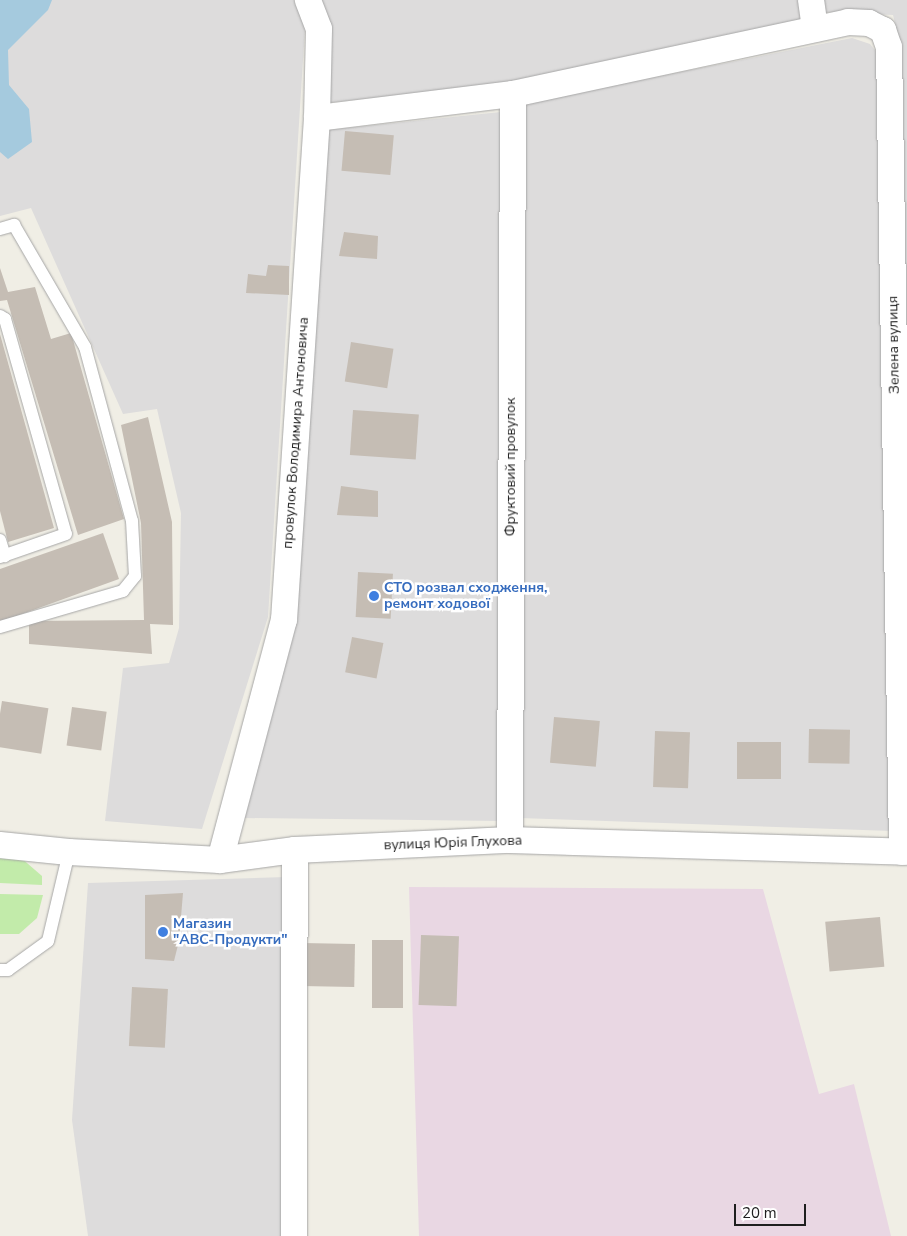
<!DOCTYPE html>
<meta charset="utf-8">
<style>
body{margin:0}
#map{position:relative;width:907px;height:1236px;overflow:hidden;background:#f0eee5;font-family:"Nunito Sans",sans-serif}
div>[style]{position:absolute}
[style*='--x']{left:calc(var(--x)*1px);top:calc(var(--y)*1px);width:calc(var(--w)*1px);rotate:calc(var(--a)*1deg)}
.residential>*{inset:0;background:#dddcdc}
.industrial>*{inset:0;background:#e9d7e3}
.grass>*{inset:0;background:#c2ebaa}
.water>*{inset:0;background:#a5cade}
.building>*{inset:0;background:#c5bdb4;transform-origin:0 0}
.roads{filter:drop-shadow(0 0 1px #a6a6a6) drop-shadow(0 0 1px #a6a6a6)}
.service>*{height:12px;margin:-6px;padding:0 6px;transform-origin:6px;border-radius:6px;background:#fff}
.minor>*{height:26px;margin:-13px;padding:0 13px;transform-origin:13px;border-radius:13px;background:#fff}
.dots>*{width:14px;height:14px;translate:-50% -50%;box-sizing:border-box;border:2px solid #fff;border-radius:50%}
span{translate:-50% -50%;white-space:nowrap;text-align:center;line-height:1.15;-webkit-text-stroke:5px #fff;paint-order:stroke}
.street-label{font-size:14px;color:#1f1f1f}
.shop-label{font-size:14px;color:#366cbe;font-weight:700}
.left{translate:0 -50%;text-align:left}
.scale{position:absolute;left:734px;top:1204px;width:72px;height:22px;box-sizing:border-box;border:2px solid #1f1f1f;border-top:0;padding-left:6px;font-size:15px;line-height:18px;white-space:nowrap;color:#1f1f1f;-webkit-text-stroke:4px #fff;paint-order:stroke}
</style>
<div id="map">
<div class="residential">
<div style="clip-path:polygon(0 0,294px 0,305px 28px,268px 617px,202px 829px,105px 821px,123px 668px,169px 663px,179px 628px,181px 513px,157px 409px,123px 414px,31px 208px,0 216px)"></div>
<div style="clip-path:polygon(321px 0,804px 0,808px 21px,508px 84px,326px 103px)"></div>
<div style="clip-path:polygon(822px 0,907px 0,907px 460px,900px 43px,893px 15px,824px 12px)"></div>
<div style="clip-path:polygon(852px 38px,870px 44px,878px 54px,892px 831px,520px 818px,523px 103px)"></div>
<div style="clip-path:polygon(501px 112px,501px 821px,244px 818px,295px 624px,326px 130px)"></div>
<div style="clip-path:polygon(286px 877px,285px 1236px,88px 1236px,72px 1120px,88px 883px)"></div>
</div>
<div class="industrial">
<div style="clip-path:polygon(409px 887px,763px 889px,819px 1094px,854px 1084px,891px 1236px,419px 1236px)"></div>
</div>
<div class="grass">
<div style="clip-path:polygon(0 857px,20px 857px,42px 876px,42px 885px,0 883px)"></div>
<div style="clip-path:polygon(0 894px,43px 895px,37px 918px,19px 934px,0 934px)"></div>
</div>
<div class="water">
<div style="clip-path:polygon(0 0,52px 0,48px 10px,8px 50px,9px 85px,29px 109px,32px 142px,8px 159px,0 152px)"></div>
</div>
<div class="building">
<div style="left:345px;top:131px;width:49px;height:40px;rotate:5deg"></div>
<div style="clip-path:polygon(344px 232px,378px 236px,377px 259px,339px 256px)"></div>
<div style="clip-path:polygon(268px 265px,289px 266px,289px 295px,246px 293px,248px 274px,266px 276px)"></div>
<div style="clip-path:polygon(0 268px,8px 292px,35px 287px,51px 339px,71px 333px,124px 519px,78px 535px,7px 300px,0 301px)"></div>
<div style="clip-path:polygon(0 334px,54px 528px,8px 542px,0 511px)"></div>
<div style="left:351px;top:342px;width:43px;height:40px;rotate:9deg"></div>
<div style="left:353px;top:410px;width:66px;height:45px;rotate:4deg"></div>
<div style="clip-path:polygon(148px 417px,172px 522px,173px 625px,150px 624px,152px 654px,29px 644px,29px 621px,144px 620px,141px 523px,121px 425px)"></div>
<div style="clip-path:polygon(341px 486px,378px 491px,378px 517px,337px 515px)"></div>
<div style="clip-path:polygon(103px 533px,119px 579px,0 622px,0 569px)"></div>
<div style="left:358px;top:572px;width:35px;height:45px;rotate:3deg"></div>
<div style="left:352px;top:637px;width:32px;height:36px;rotate:11deg"></div>
<div style="left:2px;top:701px;width:47px;height:46px;rotate:9deg"></div>
<div style="left:72px;top:707px;width:35px;height:39px;rotate:8deg"></div>
<div style="left:554px;top:717px;width:46px;height:46px;rotate:5deg"></div>
<div style="left:809px;top:729px;width:41px;height:34px;rotate:1deg"></div>
<div style="left:655px;top:731px;width:35px;height:56px;rotate:2deg"></div>
<div style="left:737px;top:742px;width:44px;height:37px"></div>
<div style="clip-path:polygon(183px 893px,179px 941px,174px 961px,145px 959px,145px 895px)"></div>
<div style="left:880px;top:917px;width:50px;height:55px;rotate:85deg"></div>
<div style="left:421px;top:935px;width:38px;height:70px;rotate:2deg"></div>
<div style="left:372px;top:940px;width:31px;height:68px"></div>
<div style="left:302px;top:943px;width:53px;height:43px;rotate:1deg"></div>
<div style="left:132px;top:987px;width:36px;height:59px;rotate:3deg"></div>
</div>
<div class="roads">
<div class="service">
<div style="--x:0;--y:229;--w:15;--a:-16"></div>
<div style="--x:14;--y:225;--w:141;--a:59.8"></div>
<div style="--x:85;--y:347;--w:180;--a:74.9"></div>
<div style="--x:132;--y:521;--w:55;--a:86.9"></div>
<div style="--x:135;--y:576;--w:19;--a:129"></div>
<div style="--x:123;--y:591;--w:128;--a:163.7"></div>
<div style="--x:0;--y:316;--w:6;--a:31"></div>
<div style="--x:5;--y:319;--w:223;--a:74.2"></div>
<div style="--x:66;--y:534;--w:70;--a:160.8"></div>
<div style="--x:0;--y:540;--w:17;--a:73"></div>
<div style="--x:0;--y:970;--w:8;--a:0"></div>
<div style="--x:8;--y:970;--w:49;--a:-35.9"></div>
<div style="--x:48;--y:941;--w:91;--a:-76.7"></div>
</div>
<div class="minor">
<div style="--x:811;--y:0;--w:29;--a:82"></div>
<div style="--x:317;--y:118;--w:197;--a:-7"></div>
<div style="--x:513;--y:94;--w:343;--a:-12.1"></div>
<div style="--x:848;--y:22;--w:21;--a:3"></div>
<div style="--x:869;--y:23;--w:16;--a:27"></div>
<div style="--x:883;--y:30;--w:18;--a:71"></div>
<div style="--x:889;--y:47;--w:805;--a:89.07"></div>
<div style="--x:510;--y:840;--w:746;--a:-89.77"></div>
<div style="--x:0;--y:845;--w:69;--a:5.8"></div>
<div style="--x:69;--y:852;--w:151;--a:3"></div>
<div style="--x:220;--y:860;--w:76;--a:-7.6"></div>
<div style="--x:295;--y:850;--w:215;--a:-2.7"></div>
<div style="--x:510;--y:840;--w:397;--a:1.7"></div>
<div style="--x:220;--y:860;--w:248;--a:-75.1"></div>
<div style="--x:284;--y:620;--w:503;--a:-86.24"></div>
<div style="--x:317;--y:118;--w:89;--a:-88.7"></div>
<div style="--x:319;--y:29;--w:31;--a:-111"></div>
<div style="--x:294;--y:1236;--w:386;--a:-89.9"></div>
</div>
</div>
<div class="dots">
<div style="left:374px;top:596px;background:#3f7fe0"></div>
<div style="left:163px;top:932px;background:#3f7fe0"></div>
</div>
<div class="street-label">
<span style="left:894px;top:345px;rotate:-91deg">Зелена вулиця</span>
<span style="left:296px;top:433px;rotate:-86deg">провулок Володимира Антоновича</span>
<span style="left:511px;top:467px;rotate:-90deg">Фруктовий провулок</span>
<span style="left:453px;top:843px;rotate:-2deg">вулиця Юрія Глухова</span>
</div>
<div class="shop-label">
<span class="left" style="left:384px;top:596px">СТО розвал сходження,<br>ремонт ходової</span>
<span class="left" style="left:173px;top:932px">Магазин<br>"ABC-Продукти"</span>
</div>
<div class="scale">20 m</div>
</div>
